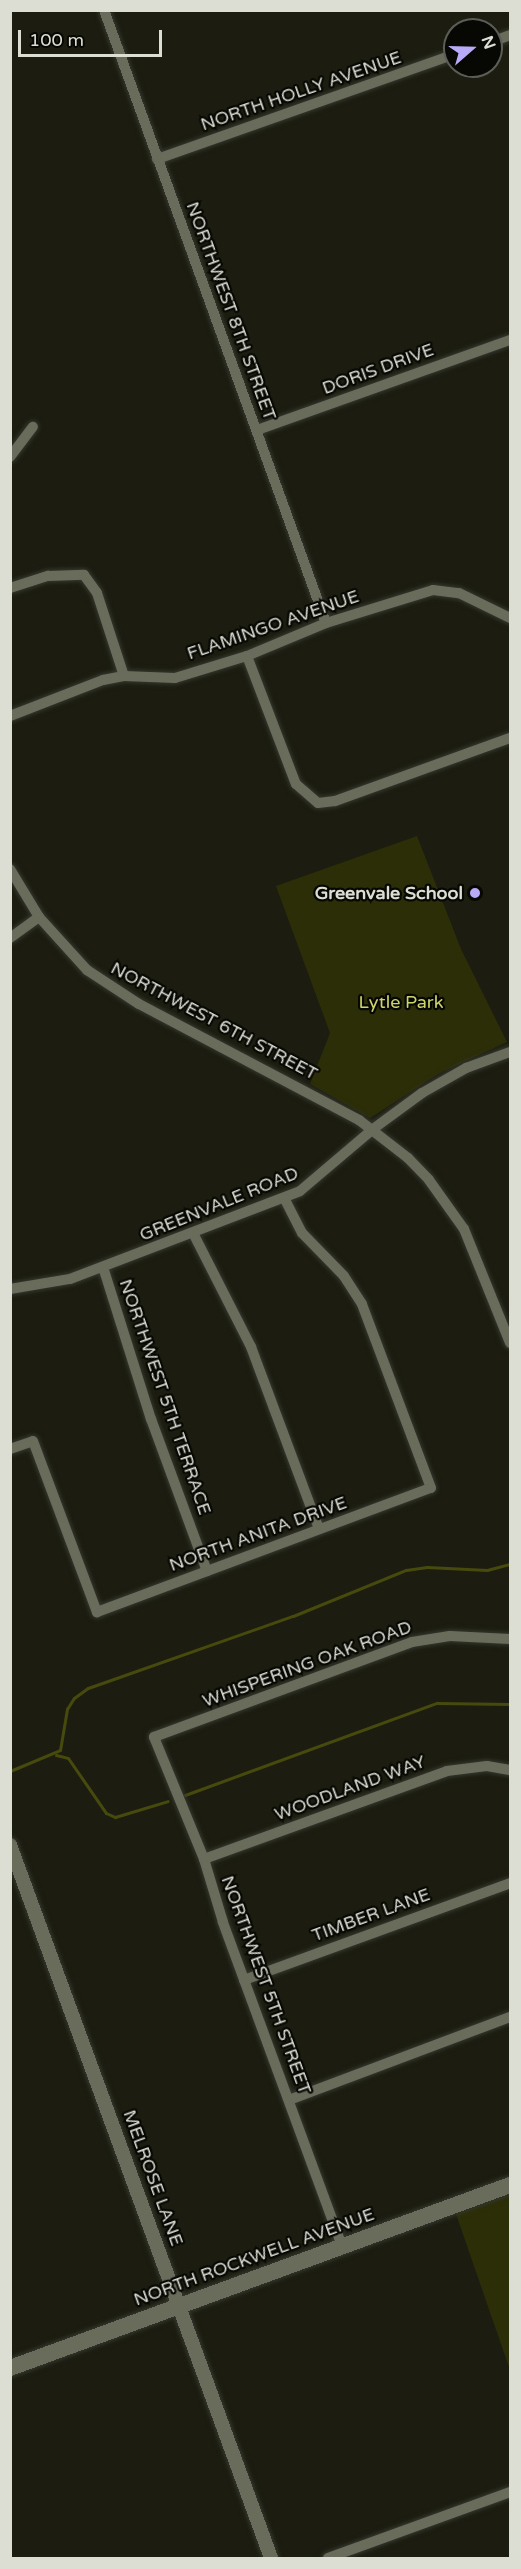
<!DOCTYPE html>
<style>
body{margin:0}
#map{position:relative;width:521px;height:2569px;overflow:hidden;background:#1c1d10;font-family:"Varela Round",sans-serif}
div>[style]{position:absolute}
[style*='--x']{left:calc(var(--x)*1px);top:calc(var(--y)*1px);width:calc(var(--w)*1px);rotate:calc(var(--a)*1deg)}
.green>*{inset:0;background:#2c2e08}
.stream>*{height:3px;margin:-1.5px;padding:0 1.5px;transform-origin:1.5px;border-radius:1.5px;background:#474a0d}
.roads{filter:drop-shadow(0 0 2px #36372f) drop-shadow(0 0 2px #36372f)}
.minor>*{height:10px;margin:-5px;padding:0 5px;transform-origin:5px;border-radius:5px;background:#6a6c5b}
.tertiary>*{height:14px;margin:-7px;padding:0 7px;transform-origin:7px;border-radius:7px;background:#6a6c5b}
.secondary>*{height:16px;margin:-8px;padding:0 8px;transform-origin:8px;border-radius:8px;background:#6a6c5b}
.dots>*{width:16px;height:16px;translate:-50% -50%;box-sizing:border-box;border:3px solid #070703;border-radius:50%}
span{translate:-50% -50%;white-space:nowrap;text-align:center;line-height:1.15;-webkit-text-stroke:4.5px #070703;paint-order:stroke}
.street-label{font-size:18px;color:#dcded4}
.poi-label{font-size:18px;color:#dcded4;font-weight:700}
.right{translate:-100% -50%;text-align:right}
.park-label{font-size:18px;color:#ccd46b}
.frame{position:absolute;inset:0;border:12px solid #dcded4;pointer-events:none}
.north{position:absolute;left:443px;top:18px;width:60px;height:60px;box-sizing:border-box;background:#070703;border:2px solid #5c5d57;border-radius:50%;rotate:70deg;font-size:16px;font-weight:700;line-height:24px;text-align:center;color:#dcded4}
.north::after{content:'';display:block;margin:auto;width:21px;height:27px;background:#b9aaf7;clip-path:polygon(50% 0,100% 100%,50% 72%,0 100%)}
.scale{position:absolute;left:18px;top:30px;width:144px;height:27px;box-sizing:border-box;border:3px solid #dcded4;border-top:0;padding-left:8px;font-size:18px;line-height:21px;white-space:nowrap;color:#dcded4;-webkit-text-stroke:4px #070703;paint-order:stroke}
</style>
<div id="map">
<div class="green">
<div style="clip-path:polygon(417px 836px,461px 949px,507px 1042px,438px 1074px,370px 1118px,310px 1084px,330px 1033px,276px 886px)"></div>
<div style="clip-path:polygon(510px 2194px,510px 2370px,456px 2214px)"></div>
</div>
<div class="stream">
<div style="--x:56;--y:1755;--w:12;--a:14"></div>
<div style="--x:68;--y:1758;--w:67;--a:55.4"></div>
<div style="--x:106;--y:1813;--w:10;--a:24"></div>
<div style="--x:115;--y:1817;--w:55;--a:-16.8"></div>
<div style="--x:10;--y:1771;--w:54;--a:-22.8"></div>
<div style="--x:60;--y:1750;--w:42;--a:-80.3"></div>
<div style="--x:67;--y:1709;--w:13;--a:-58"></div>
<div style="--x:74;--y:1698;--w:17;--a:-36"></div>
<div style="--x:88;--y:1688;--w:217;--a:-19.4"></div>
<div style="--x:293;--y:1616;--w:122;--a:-22.2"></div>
<div style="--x:406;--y:1570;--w:21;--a:-8"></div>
<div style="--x:427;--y:1567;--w:60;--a:2.9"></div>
<div style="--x:487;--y:1570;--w:24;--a:-15"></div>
<div style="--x:185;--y:1795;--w:268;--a:-20.1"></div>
<div style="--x:437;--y:1703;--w:73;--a:0.8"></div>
</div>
<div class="roads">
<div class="minor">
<div style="--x:104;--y:10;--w:652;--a:70.09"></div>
<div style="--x:491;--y:42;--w:20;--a:-20"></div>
<div style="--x:157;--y:159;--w:316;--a:-19.4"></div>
<div style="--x:257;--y:430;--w:269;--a:-19.6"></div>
<div style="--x:10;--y:457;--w:38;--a:-53"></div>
<div style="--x:10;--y:588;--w:40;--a:-18"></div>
<div style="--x:48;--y:576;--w:36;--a:-2"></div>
<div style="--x:84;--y:575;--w:22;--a:54"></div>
<div style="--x:97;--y:593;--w:87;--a:72"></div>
<div style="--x:247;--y:656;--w:137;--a:69.1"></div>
<div style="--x:296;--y:784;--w:29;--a:41"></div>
<div style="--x:318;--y:803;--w:17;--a:-7"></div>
<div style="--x:335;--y:801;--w:186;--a:-19.8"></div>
<div style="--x:10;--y:716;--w:100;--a:-21.2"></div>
<div style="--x:103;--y:680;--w:21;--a:-11"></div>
<div style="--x:124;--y:676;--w:51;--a:2.2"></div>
<div style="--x:175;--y:678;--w:75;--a:-17"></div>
<div style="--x:247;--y:656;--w:86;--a:-22.7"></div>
<div style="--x:326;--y:623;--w:112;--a:-17.1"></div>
<div style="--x:433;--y:590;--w:26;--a:7"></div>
<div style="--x:459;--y:593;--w:57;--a:26.1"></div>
<div style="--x:10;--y:869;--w:56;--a:58.9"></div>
<div style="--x:39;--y:917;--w:72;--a:47.8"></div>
<div style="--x:87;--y:970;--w:62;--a:33.2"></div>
<div style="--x:139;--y:1004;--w:249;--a:27.8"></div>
<div style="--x:359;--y:1120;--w:62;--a:37.8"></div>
<div style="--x:408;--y:1158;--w:30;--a:46"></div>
<div style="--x:429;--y:1180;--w:60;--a:54.5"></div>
<div style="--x:464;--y:1229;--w:123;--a:68"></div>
<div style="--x:10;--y:938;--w:36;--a:-36"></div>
<div style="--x:193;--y:1233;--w:128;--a:63"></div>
<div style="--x:251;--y:1347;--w:194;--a:69.5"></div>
<div style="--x:103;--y:1267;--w:159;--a:72.5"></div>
<div style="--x:151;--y:1419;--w:162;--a:69.8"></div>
<div style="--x:10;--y:1289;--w:61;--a:-9.5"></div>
<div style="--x:70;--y:1279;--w:246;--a:-20.9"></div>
<div style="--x:300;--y:1191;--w:96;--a:-40.3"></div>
<div style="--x:373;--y:1129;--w:61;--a:-36.3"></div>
<div style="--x:422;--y:1093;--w:51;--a:-29.6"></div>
<div style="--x:466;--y:1068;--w:47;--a:-20"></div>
<div style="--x:10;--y:1449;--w:24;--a:-19"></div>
<div style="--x:33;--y:1441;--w:183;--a:69.5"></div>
<div style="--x:97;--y:1612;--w:356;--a:-20.4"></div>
<div style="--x:431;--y:1488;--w:197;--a:-110.6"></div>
<div style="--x:362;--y:1304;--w:33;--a:-123"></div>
<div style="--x:344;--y:1276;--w:60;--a:-134.3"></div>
<div style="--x:302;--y:1233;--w:39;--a:-117"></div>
<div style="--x:204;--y:1859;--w:258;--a:-19.9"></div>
<div style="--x:447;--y:1771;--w:40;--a:-7.1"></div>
<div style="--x:487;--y:1766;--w:23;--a:10"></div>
<div style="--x:244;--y:1980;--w:283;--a:-20"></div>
<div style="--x:289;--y:2100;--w:236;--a:-20.6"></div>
<div style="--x:342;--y:2246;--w:345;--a:-110.2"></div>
<div style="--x:223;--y:1922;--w:66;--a:-106.8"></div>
<div style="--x:204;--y:1859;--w:132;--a:-112.3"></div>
<div style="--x:154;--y:1737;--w:275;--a:-20.2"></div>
<div style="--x:412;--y:1642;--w:38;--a:-9"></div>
<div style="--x:450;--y:1636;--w:60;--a:2.9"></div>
<div style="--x:328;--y:2558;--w:194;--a:-19.9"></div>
</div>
<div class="tertiary">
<div style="--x:10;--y:1845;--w:759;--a:69.89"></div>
</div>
<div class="secondary">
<div style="--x:10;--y:2368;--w:532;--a:-20.1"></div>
</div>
</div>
<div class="dots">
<div style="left:475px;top:893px;background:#b9aaf7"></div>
</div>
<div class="street-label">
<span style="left:301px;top:91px;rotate:-19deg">NORTH HOLLY AVENUE</span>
<span style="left:231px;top:311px;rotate:70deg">NORTHWEST 8TH STREET</span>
<span style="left:378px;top:369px;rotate:-20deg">DORIS DRIVE</span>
<span style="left:273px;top:625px;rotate:-19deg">FLAMINGO AVENUE</span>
<span style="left:214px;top:1021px;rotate:28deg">NORTHWEST 6TH STREET</span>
<span style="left:219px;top:1204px;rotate:-22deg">GREENVALE ROAD</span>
<span style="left:165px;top:1397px;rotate:71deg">NORTHWEST 5TH TERRACE</span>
<span style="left:258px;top:1534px;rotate:-20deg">NORTH ANITA DRIVE</span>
<span style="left:307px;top:1664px;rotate:-20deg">WHISPERING OAK ROAD</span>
<span style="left:350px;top:1788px;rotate:-20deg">WOODLAND WAY</span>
<span style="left:371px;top:1915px;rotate:-20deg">TIMBER LANE</span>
<span style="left:266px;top:1985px;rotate:70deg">NORTHWEST 5TH STREET</span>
<span style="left:153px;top:2178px;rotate:70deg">MELROSE LANE</span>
<span style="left:254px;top:2257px;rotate:-20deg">NORTH ROCKWELL AVENUE</span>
</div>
<div class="poi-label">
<span class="right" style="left:463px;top:893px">Greenvale School</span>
</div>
<div class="park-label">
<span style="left:401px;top:1002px">Lytle Park</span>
</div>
<div class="frame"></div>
<div class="north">N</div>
<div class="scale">100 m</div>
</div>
